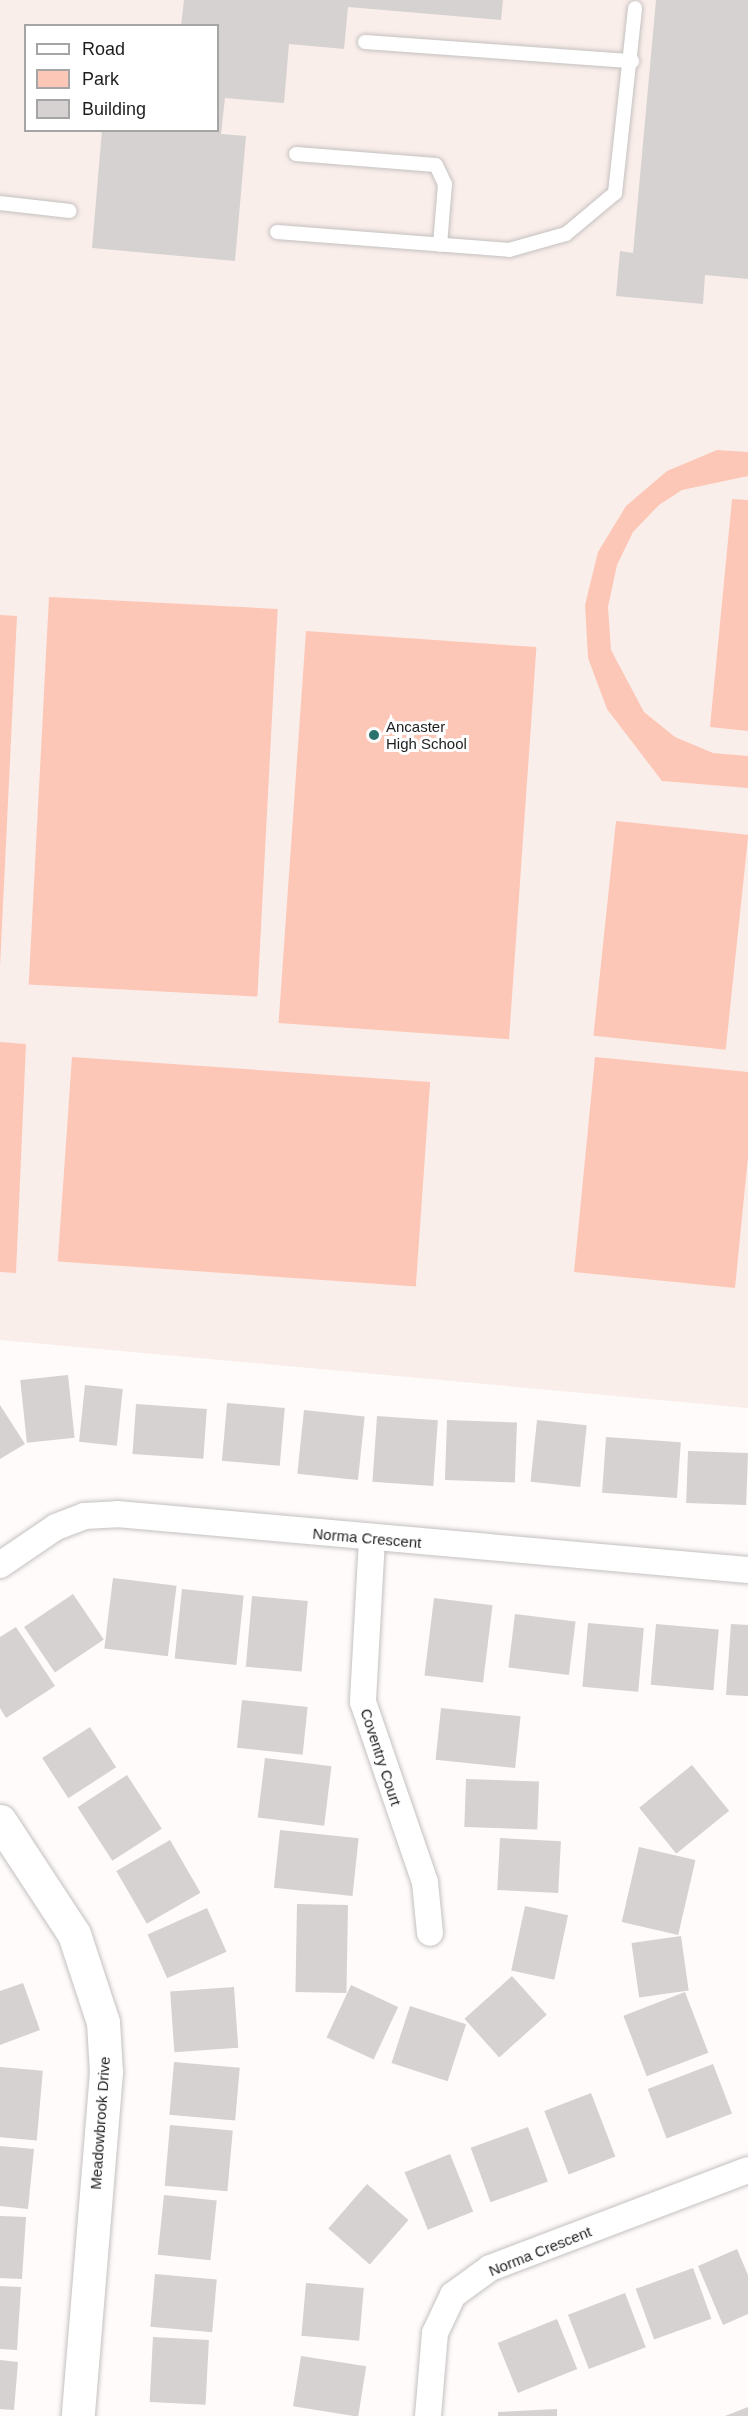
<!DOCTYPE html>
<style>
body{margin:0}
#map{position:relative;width:748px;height:2416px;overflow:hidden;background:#fefbfa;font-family:Helvetica,sans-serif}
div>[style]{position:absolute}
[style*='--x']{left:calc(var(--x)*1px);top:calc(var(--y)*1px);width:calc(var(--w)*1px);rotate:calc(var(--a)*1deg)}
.built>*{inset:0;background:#faeeea}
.green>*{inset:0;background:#fdc7b7;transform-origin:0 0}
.building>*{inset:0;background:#d5d2d1;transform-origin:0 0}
.roads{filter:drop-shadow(0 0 2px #c4c1c0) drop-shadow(0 0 2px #c4c1c0)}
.lane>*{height:14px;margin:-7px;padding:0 7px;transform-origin:7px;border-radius:7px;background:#fff}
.street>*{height:26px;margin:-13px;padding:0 13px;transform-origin:13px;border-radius:13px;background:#fff}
.secondary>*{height:33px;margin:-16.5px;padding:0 16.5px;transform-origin:16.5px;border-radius:16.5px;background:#fff}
.dots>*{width:16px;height:16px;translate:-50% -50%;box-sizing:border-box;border:3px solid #fff;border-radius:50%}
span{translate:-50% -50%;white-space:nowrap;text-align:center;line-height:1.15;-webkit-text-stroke:6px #fff;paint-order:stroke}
.poi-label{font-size:15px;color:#1f1e1e}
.left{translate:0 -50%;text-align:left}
.street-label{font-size:15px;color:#1f1e1e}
.legend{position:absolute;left:24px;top:24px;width:195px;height:108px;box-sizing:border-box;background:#fff;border:2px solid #a5a5a5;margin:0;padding:8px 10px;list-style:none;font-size:18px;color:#1f1e1e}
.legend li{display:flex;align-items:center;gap:12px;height:30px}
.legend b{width:30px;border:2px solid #a5a5a5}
</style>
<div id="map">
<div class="built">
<div style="clip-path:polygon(evenodd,0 0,748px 0,748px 1408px,0 1340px,0 0,26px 26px,218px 26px,218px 130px,26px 130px,26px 26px)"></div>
</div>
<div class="green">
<div style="clip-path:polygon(717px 450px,748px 452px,748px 476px,682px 490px,659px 505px,633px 532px,617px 565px,608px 607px,611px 650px,644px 712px,675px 737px,713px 753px,748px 756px,748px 788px,662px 781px,607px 709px,588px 658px,585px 605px,598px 552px,626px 506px,667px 471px)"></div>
<div style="clip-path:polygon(732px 499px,748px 500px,748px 731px,710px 727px)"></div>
<div style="left:49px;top:597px;width:229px;height:388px;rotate:3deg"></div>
<div style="clip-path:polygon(0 615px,17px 616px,0 967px)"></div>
<div style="left:306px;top:631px;width:231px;height:393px;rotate:4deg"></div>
<div style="left:616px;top:821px;width:133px;height:216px;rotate:6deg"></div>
<div style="clip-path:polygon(0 1042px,26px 1044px,16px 1273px,0 1272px)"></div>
<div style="left:72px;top:1057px;width:359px;height:205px;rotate:4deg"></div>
<div style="clip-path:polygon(595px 1057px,748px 1072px,748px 1157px,735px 1288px,574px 1272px)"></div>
</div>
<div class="building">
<div style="clip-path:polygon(184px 0,503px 0,501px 20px,348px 7px,344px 49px,289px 44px,284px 103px,225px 98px,221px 134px,246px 136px,235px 261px,92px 248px,102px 130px,218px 130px,218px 26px,181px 26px)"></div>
<div style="clip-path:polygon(656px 0,748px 0,748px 279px,705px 275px,703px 304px,616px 296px,620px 251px,633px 253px)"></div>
<div style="left:68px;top:1375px;width:63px;height:48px;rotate:84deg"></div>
<div style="left:85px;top:1385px;width:38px;height:57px;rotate:6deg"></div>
<div style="left:227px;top:1403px;width:58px;height:58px;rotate:5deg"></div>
<div style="left:136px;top:1404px;width:71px;height:50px;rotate:4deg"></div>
<div style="clip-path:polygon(0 1405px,25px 1444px,0 1459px)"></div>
<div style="left:304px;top:1410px;width:61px;height:64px;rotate:6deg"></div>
<div style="left:377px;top:1416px;width:61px;height:66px;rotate:4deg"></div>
<div style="left:447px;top:1420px;width:70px;height:60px;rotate:2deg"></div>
<div style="left:537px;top:1420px;width:50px;height:62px;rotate:6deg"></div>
<div style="left:606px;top:1437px;width:75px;height:56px;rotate:4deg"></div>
<div style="left:688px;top:1451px;width:60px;height:52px;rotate:2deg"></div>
<div style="left:113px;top:1578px;width:64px;height:71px;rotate:7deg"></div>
<div style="left:182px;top:1589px;width:62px;height:70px;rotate:6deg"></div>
<div style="left:73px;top:1594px;width:55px;height:59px;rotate:56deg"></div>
<div style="left:252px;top:1596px;width:56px;height:71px;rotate:5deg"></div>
<div style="left:434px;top:1598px;width:59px;height:78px;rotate:7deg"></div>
<div style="left:515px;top:1614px;width:61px;height:54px;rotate:7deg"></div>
<div style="left:588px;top:1623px;width:56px;height:64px;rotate:5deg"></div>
<div style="left:656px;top:1624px;width:63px;height:61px;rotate:5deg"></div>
<div style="clip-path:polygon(731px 1624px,748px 1625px,748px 1696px,726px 1695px)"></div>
<div style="clip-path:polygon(16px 1627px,55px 1686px,6px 1718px,0 1708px,0 1637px)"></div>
<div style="left:242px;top:1700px;width:66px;height:48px;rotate:6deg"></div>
<div style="left:441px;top:1708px;width:80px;height:52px;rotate:6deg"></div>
<div style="left:90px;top:1727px;width:48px;height:57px;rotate:57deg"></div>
<div style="left:265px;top:1758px;width:67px;height:60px;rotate:7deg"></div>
<div style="left:692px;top:1765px;width:59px;height:68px;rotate:51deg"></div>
<div style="left:127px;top:1775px;width:64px;height:59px;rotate:57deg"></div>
<div style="left:466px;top:1779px;width:73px;height:48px;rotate:2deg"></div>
<div style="left:280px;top:1830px;width:79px;height:58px;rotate:6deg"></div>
<div style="left:500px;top:1838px;width:61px;height:52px;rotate:3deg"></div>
<div style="left:170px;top:1840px;width:61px;height:62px;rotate:60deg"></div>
<div style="left:639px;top:1847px;width:58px;height:77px;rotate:13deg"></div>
<div style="left:297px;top:1904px;width:51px;height:88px;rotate:1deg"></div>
<div style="left:525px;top:1906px;width:44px;height:66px;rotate:12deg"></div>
<div style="left:207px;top:1908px;width:48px;height:65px;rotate:66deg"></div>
<div style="left:681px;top:1936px;width:55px;height:50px;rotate:82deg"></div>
<div style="left:512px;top:1976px;width:52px;height:64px;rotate:48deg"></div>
<div style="clip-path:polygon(23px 1983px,40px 2030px,0 2045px,0 1991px)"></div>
<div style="left:351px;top:1985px;width:52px;height:58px;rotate:25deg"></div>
<div style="left:234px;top:1987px;width:61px;height:64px;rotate:86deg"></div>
<div style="left:685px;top:1992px;width:65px;height:66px;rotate:69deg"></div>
<div style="left:410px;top:2006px;width:59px;height:60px;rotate:18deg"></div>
<div style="left:174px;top:2062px;width:66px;height:53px;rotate:5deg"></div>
<div style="left:713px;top:2064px;width:53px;height:70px;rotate:69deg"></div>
<div style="left:0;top:2067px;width:43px;height:70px;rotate:5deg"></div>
<div style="left:591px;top:2093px;width:68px;height:50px;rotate:69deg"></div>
<div style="left:170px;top:2125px;width:63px;height:61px;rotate:5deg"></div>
<div style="left:528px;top:2127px;width:58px;height:61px;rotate:70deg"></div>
<div style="clip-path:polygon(0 2146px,34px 2149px,28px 2209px,0 2206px)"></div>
<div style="left:450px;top:2154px;width:62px;height:49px;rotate:68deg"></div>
<div style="left:367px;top:2184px;width:55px;height:59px;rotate:41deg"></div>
<div style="left:164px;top:2195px;width:53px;height:60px;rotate:6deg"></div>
<div style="clip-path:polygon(0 2216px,26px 2217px,22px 2279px,0 2278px)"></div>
<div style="clip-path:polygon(737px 2249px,748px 2275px,748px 2314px,723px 2325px,698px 2266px)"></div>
<div style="left:693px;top:2268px;width:54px;height:61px;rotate:70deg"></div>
<div style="left:155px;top:2274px;width:62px;height:53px;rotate:5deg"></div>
<div style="left:306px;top:2283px;width:58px;height:53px;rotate:5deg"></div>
<div style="clip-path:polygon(0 2286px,21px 2287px,17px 2350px,0 2349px)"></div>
<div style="left:625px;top:2293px;width:58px;height:61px;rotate:69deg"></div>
<div style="left:557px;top:2319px;width:54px;height:64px;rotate:68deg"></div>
<div style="left:153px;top:2337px;width:56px;height:65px;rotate:3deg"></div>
<div style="left:301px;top:2356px;width:66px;height:51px;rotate:9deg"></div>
<div style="clip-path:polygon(0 2360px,18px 2362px,14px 2410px,0 2409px)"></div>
<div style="clip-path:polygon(748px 2407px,748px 2416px,725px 2416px)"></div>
<div style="clip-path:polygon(557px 2409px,557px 2416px,498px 2416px,498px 2412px)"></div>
</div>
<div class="roads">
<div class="lane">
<div style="--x:365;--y:42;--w:268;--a:4.1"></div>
<div style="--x:296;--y:154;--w:140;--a:4.5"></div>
<div style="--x:436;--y:165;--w:21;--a:65"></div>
<div style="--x:445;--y:184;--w:61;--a:94.7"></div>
<div style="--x:0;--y:203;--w:70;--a:6.5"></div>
<div style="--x:277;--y:232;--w:233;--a:4.4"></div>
<div style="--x:509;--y:250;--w:59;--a:-15.7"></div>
<div style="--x:566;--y:234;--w:64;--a:-39.9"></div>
<div style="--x:615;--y:193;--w:186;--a:-83.8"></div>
</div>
<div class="street">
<div style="--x:372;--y:1539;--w:163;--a:93.2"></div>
<div style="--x:363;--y:1702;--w:190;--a:71"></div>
<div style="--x:425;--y:1882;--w:51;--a:84.4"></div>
<div style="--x:0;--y:1565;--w:68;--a:-34.2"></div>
<div style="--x:56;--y:1527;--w:30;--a:-21"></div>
<div style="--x:84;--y:1516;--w:33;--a:-3"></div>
<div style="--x:117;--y:1514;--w:633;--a:5.07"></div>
<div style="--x:428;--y:2416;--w:83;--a:-85.2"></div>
<div style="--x:435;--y:2333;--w:42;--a:-64.7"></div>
<div style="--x:453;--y:2295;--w:46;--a:-36.1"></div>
<div style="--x:490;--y:2268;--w:276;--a:-20.8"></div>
</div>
<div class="secondary">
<div style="--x:0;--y:1821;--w:135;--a:56.8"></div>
<div style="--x:74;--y:1934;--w:93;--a:71.8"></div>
<div style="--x:103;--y:2022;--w:50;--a:86.6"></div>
<div style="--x:106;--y:2072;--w:345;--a:94.7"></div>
</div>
</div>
<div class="dots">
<div style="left:374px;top:735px;background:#2a736d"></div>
</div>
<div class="poi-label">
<span class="left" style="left:386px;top:735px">Ancaster<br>High School</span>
</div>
<div class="street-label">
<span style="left:367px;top:1538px;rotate:5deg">Norma Crescent</span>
<span style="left:381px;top:1757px;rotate:72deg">Coventry Court</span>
<span style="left:100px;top:2123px;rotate:-86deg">Meadowbrook Drive</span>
<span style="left:540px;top:2251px;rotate:-22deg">Norma Crescent</span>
</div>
<ul class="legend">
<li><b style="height:8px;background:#fff"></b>Road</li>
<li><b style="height:16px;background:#fdc7b7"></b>Park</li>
<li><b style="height:16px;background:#d5d2d1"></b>Building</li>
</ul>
</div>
